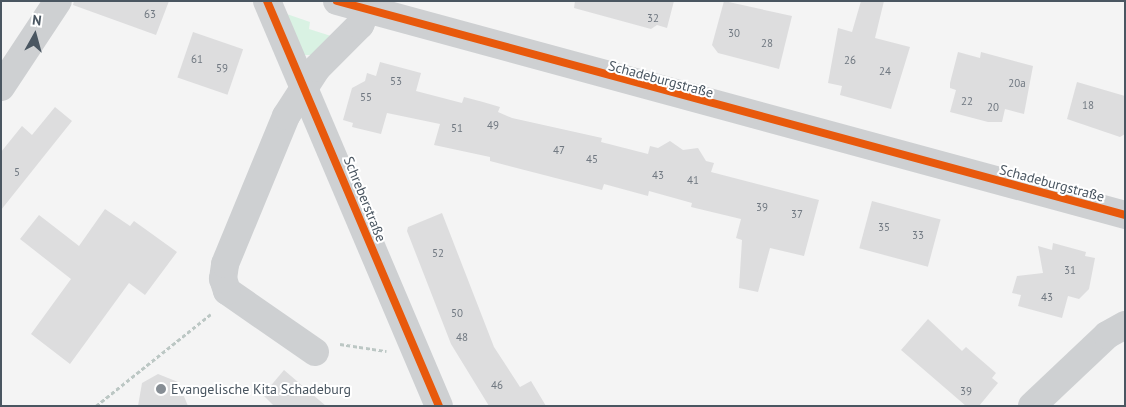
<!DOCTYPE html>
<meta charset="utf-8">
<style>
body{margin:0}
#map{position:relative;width:1126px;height:407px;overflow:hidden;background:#f4f4f4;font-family:"PT Sans",sans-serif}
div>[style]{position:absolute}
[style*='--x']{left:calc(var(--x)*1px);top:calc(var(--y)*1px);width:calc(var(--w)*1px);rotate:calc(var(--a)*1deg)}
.green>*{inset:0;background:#d9f2e3}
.building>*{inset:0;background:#ddddde;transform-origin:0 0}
.path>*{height:3px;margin-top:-1.5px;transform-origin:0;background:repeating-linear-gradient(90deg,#bcc7c4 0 4px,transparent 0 6.5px)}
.minor>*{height:28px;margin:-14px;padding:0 14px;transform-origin:14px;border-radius:14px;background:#ced0d2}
.cycleway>*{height:8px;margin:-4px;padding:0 4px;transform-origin:4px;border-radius:4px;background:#e8590c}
.dots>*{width:14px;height:14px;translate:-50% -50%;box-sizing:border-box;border:2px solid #fff;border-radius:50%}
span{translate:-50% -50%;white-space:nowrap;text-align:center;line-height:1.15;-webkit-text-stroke:4px #fff;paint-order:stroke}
.number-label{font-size:11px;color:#707881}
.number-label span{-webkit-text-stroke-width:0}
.street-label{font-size:14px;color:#4a5661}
.poi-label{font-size:14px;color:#4a5661}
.left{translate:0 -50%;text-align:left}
.frame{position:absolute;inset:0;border:2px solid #4a5661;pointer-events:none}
.north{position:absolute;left:10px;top:10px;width:50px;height:50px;-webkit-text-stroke:4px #fff;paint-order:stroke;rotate:7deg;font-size:14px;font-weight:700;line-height:20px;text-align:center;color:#4a5661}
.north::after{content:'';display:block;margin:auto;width:18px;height:22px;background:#4a5661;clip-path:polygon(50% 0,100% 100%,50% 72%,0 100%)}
</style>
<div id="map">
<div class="green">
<div style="clip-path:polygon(278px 11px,310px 22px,309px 29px,331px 36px,313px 55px,301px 55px)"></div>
</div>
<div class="building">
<div style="clip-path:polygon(74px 1px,169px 1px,156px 35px,73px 5px)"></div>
<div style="clip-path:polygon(575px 1px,674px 1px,667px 28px,657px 25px,651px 29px,574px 8px)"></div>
<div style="clip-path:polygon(724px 1px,792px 16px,779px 69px,718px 53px,712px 45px)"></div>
<div style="clip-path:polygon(861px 1px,884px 1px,875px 38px,910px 47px,891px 109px,840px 95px,842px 86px,828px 83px,838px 28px,852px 32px)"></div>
<div style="left:193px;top:32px;width:53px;height:48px;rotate:19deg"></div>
<div style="clip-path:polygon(958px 52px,980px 58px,981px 52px,1033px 66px,1024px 114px,1005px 109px,1002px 122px,988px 122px,950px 112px,956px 90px,950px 88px,950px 83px)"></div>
<div style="clip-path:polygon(380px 62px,421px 73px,416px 91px,462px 103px,464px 97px,483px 102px,500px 107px,498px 112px,512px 118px,602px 138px,601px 142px,648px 154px,650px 146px,658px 148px,670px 141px,683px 150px,698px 148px,706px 161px,714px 163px,711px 172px,819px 200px,804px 256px,770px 248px,758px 292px,739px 288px,742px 240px,736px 238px,741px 219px,691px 207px,692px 203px,649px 191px,648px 196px,604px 184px,602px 190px,490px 161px,490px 157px,434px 145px,440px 124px,387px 113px,381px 134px,352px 127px,353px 123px,343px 120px,352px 88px,365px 81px,367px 73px,376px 76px)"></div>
<div style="clip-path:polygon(1077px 82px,1125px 96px,1125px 134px,1120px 137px,1067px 119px)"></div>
<div style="clip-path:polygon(55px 107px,72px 121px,1px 210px,1px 152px,22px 126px,32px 135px)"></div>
<div style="left:872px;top:201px;width:71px;height:49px;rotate:15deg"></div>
<div style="clip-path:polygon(105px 209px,130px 226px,134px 221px,177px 252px,145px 295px,129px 283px,70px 364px,31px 334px,71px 279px,20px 239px,39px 215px,79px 246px)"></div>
<div style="clip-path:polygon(442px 213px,494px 347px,520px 387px,531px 381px,546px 406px,489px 406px,451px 344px,407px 231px,408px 227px)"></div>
<div style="clip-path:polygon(1053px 243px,1086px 252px,1085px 256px,1095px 258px,1089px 289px,1079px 299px,1068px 296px,1062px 318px,1018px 306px,1021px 295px,1012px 293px,1017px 276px,1043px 273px,1038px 246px,1052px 250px)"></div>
<div style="clip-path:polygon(928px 319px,962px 351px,966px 347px,996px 373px,992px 378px,998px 383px,979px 406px,966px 406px,901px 350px)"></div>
<div style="clip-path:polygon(284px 370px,326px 406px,274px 406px,263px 395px)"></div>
<div style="clip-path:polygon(158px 374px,178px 382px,188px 406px,138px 406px,142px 383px)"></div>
</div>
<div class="path">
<div style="--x:340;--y:344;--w:47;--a:8.7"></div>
<div style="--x:96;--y:406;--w:147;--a:-38.7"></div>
</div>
<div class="minor">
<div style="--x:267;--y:1;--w:440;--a:67"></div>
<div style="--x:337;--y:1;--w:817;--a:15.19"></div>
<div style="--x:1;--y:87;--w:103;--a:-56.5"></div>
<div style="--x:315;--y:352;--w:107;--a:-145.3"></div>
<div style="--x:227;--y:291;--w:13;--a:-108"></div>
<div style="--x:223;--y:279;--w:15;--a:-82"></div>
<div style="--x:225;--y:264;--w:160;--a:-67.6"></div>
<div style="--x:286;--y:116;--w:57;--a:-57.1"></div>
<div style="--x:317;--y:68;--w:61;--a:-45"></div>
<div style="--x:360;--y:25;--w:26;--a:-65"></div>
<div style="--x:1032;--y:406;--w:103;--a:-43.4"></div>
<div style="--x:1107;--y:335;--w:21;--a:-29"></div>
</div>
<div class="cycleway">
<div style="--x:267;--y:1;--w:440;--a:67"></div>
<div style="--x:337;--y:1;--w:817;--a:15.19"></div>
</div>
<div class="dots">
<div style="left:161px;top:389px;background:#868d94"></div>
</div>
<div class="number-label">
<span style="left:150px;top:14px">63</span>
<span style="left:653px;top:18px">32</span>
<span style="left:734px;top:33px">30</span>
<span style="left:767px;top:43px">28</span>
<span style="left:197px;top:59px">61</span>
<span style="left:850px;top:60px">26</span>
<span style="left:222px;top:68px">59</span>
<span style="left:885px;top:71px">24</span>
<span style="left:396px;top:81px">53</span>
<span style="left:1017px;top:83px">20a</span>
<span style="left:366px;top:97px">55</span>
<span style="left:967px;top:101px">22</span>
<span style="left:1088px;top:105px">18</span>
<span style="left:993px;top:107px">20</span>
<span style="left:493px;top:125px">49</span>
<span style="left:457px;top:128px">51</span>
<span style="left:559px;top:150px">47</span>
<span style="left:592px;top:159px">45</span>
<span style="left:17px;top:172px">5</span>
<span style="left:658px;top:175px">43</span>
<span style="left:693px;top:180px">41</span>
<span style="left:762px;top:207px">39</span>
<span style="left:797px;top:214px">37</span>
<span style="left:884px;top:227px">35</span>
<span style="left:918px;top:235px">33</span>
<span style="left:438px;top:253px">52</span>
<span style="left:1070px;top:270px">31</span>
<span style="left:1047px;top:297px">43</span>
<span style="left:457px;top:313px">50</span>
<span style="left:462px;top:337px">48</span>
<span style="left:497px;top:385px">46</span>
<span style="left:966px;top:391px">39</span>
</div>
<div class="street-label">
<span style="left:661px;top:79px;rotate:15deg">Schadeburgstraße</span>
<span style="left:1052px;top:183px;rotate:15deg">Schadeburgstraße</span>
<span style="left:365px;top:199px;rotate:68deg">Schreberstraße</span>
</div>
<div class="poi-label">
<span class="left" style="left:171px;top:389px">Evangelische Kita Schadeburg</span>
</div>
<div class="frame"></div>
<div class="north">N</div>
</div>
